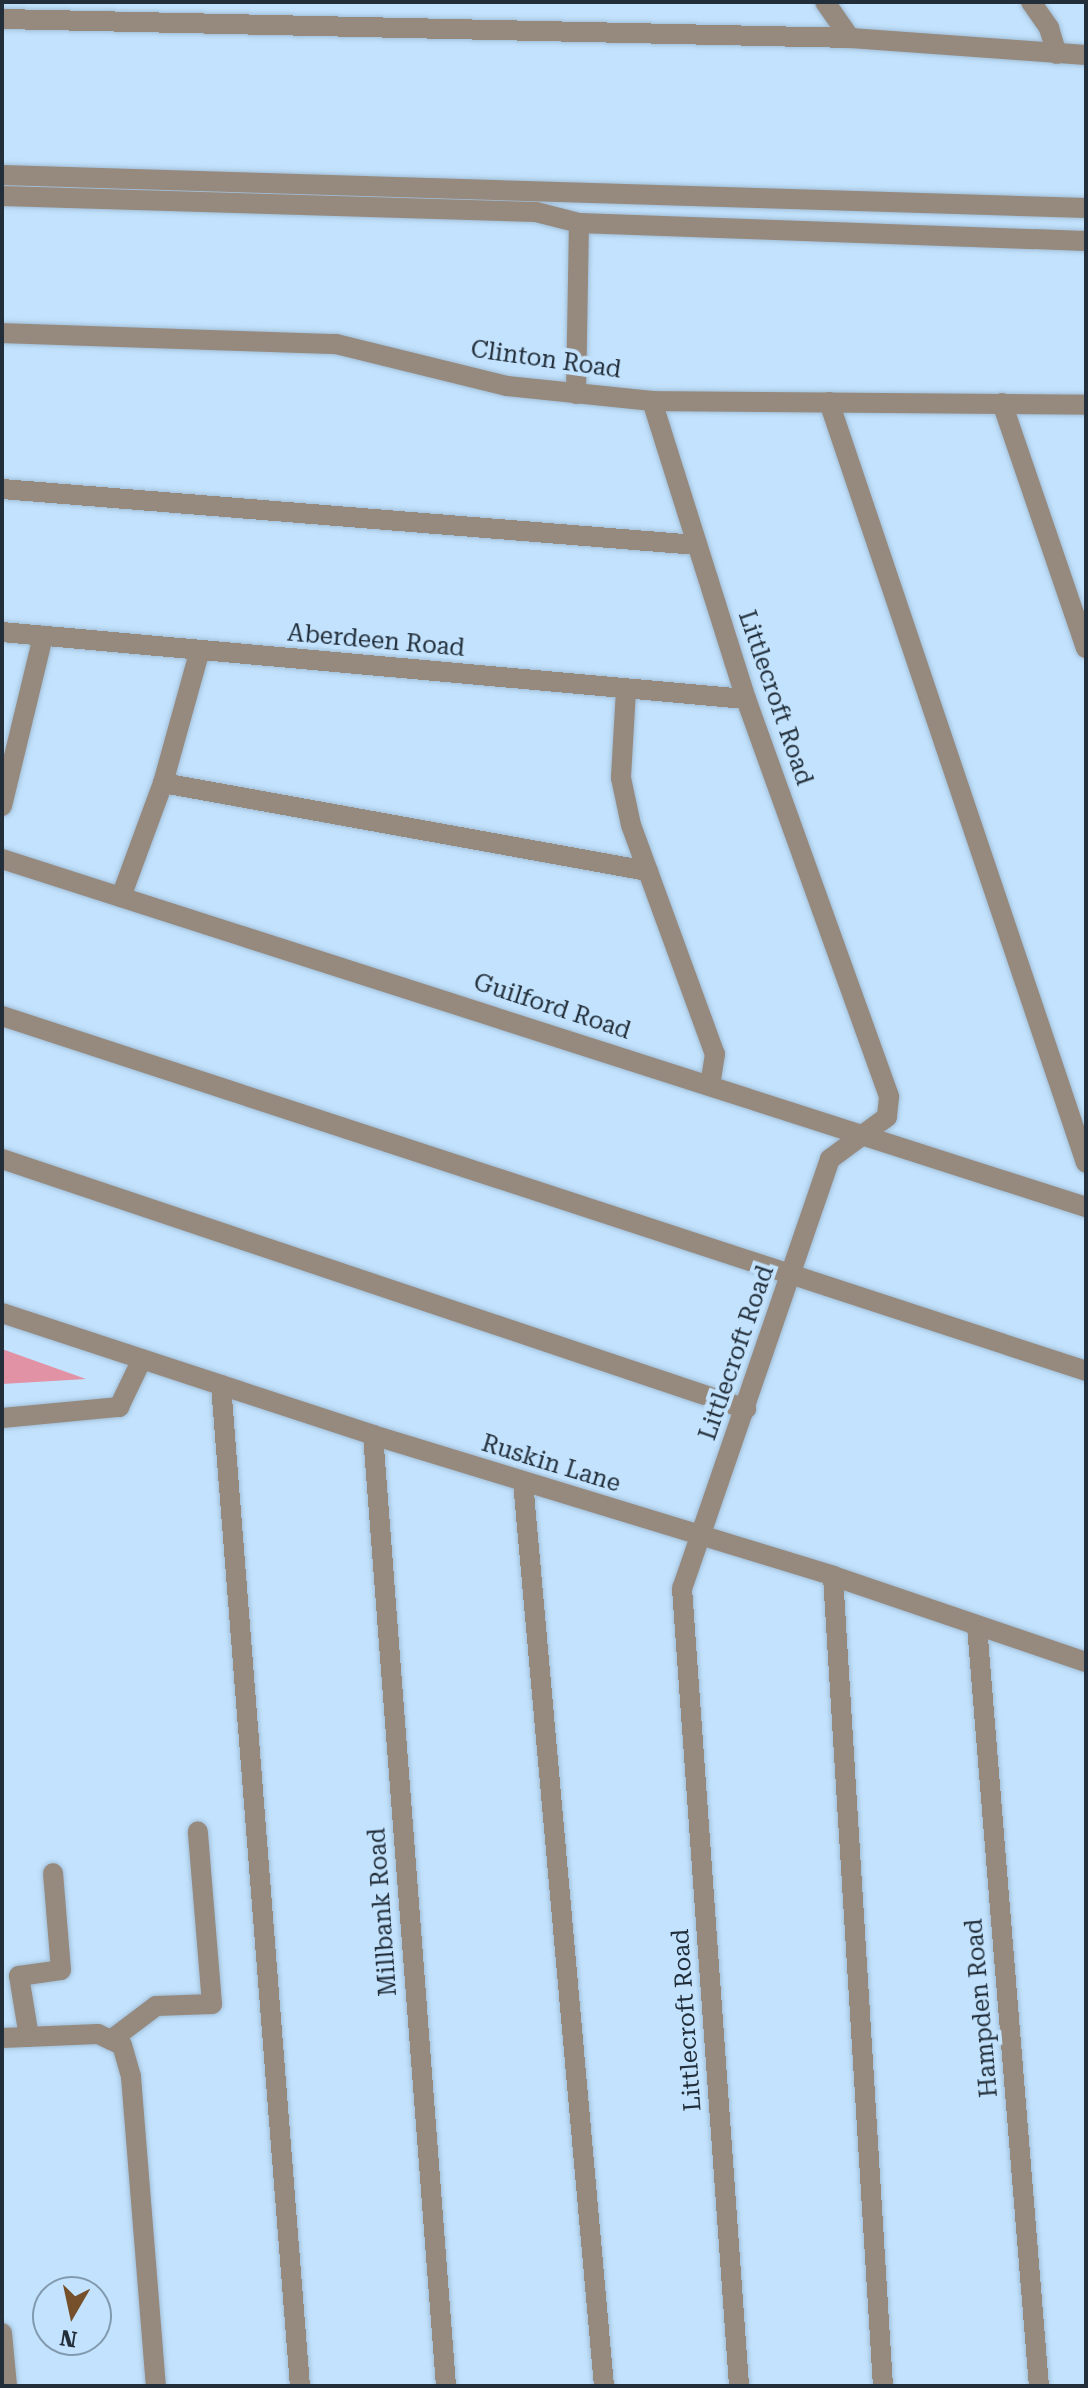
<!DOCTYPE html>
<style>
body{margin:0}
#map{position:relative;width:1088px;height:2388px;overflow:hidden;background:#c2e2fd;font-family:"Roboto Serif",serif}
div>[style]{position:absolute}
[style*='--x']{left:calc(var(--x)*1px);top:calc(var(--y)*1px);width:calc(var(--w)*1px);rotate:calc(var(--a)*1deg)}
.green>*{inset:0;background:#e292a5}
.roads{filter:drop-shadow(0 0 2px #a2bed6) drop-shadow(0 0 2px #a2bed6)}
.minor>*{height:20px;margin:-10px;padding:0 10px;transform-origin:10px;border-radius:10px;background:#96897e}
span{translate:-50% -50%;white-space:nowrap;text-align:center;line-height:1.15;-webkit-text-stroke:8px #c2e2fd;paint-order:stroke}
.street-label{font-size:24px;color:#222e39}
.frame{position:absolute;inset:0;border:4px solid #222e39;pointer-events:none}
.north{position:absolute;left:32px;top:2276px;width:80px;height:80px;box-sizing:border-box;background:#c2e2fd;border:2px solid #829aaf;border-radius:50%;rotate:189deg;font-size:22px;font-weight:700;line-height:32px;text-align:center;color:#222e39}
.north::after{content:'';display:block;margin:auto;width:28px;height:36px;background:#75502b;clip-path:polygon(50% 0,100% 100%,50% 72%,0 100%)}
</style>
<div id="map">
<div class="green">
<div style="clip-path:polygon(2px 1349px,86px 1379px,2px 1384px)"></div>
</div>
<div class="roads">
<div class="minor">
<div style="--x:825;--y:2;--w:44;--a:55.2"></div>
<div style="--x:1031;--y:2;--w:32;--a:55"></div>
<div style="--x:1049;--y:28;--w:27;--a:73"></div>
<div style="--x:2;--y:19;--w:848;--a:1.28"></div>
<div style="--x:850;--y:38;--w:237;--a:4.1"></div>
<div style="--x:2;--y:175;--w:1085;--a:1.74"></div>
<div style="--x:2;--y:196;--w:534;--a:1.72"></div>
<div style="--x:536;--y:212;--w:44;--a:14.3"></div>
<div style="--x:579;--y:223;--w:507;--a:2.03"></div>
<div style="--x:2;--y:333;--w:334;--a:1.9"></div>
<div style="--x:336;--y:344;--w:176;--a:13.8"></div>
<div style="--x:507;--y:386;--w:146;--a:5.9"></div>
<div style="--x:652;--y:401;--w:434;--a:0.5"></div>
<div style="--x:576;--y:394;--w:171;--a:-89"></div>
<div style="--x:652;--y:401;--w:312;--a:72.5"></div>
<div style="--x:746;--y:699;--w:423;--a:70.2"></div>
<div style="--x:889;--y:1097;--w:20;--a:96"></div>
<div style="--x:887;--y:1117;--w:71;--a:143.6"></div>
<div style="--x:830;--y:1159;--w:454;--a:109"></div>
<div style="--x:682;--y:1588;--w:800;--a:85.91"></div>
<div style="--x:829;--y:402;--w:803;--a:71.34"></div>
<div style="--x:1002;--y:403;--w:259;--a:71.1"></div>
<div style="--x:2;--y:489;--w:696;--a:4.61"></div>
<div style="--x:2;--y:632;--w:747;--a:5.15"></div>
<div style="--x:626;--y:690;--w:88;--a:93.3"></div>
<div style="--x:621;--y:778;--w:48;--a:78"></div>
<div style="--x:631;--y:825;--w:244;--a:69.9"></div>
<div style="--x:715;--y:1054;--w:30;--a:99"></div>
<div style="--x:163;--y:783;--w:493;--a:10.3"></div>
<div style="--x:2;--y:806;--w:175;--a:-76.4"></div>
<div style="--x:2;--y:859;--w:1138;--a:17.8"></div>
<div style="--x:121;--y:897;--w:121;--a:-69.8"></div>
<div style="--x:163;--y:783;--w:138;--a:-74.5"></div>
<div style="--x:2;--y:1016;--w:1141;--a:18.13"></div>
<div style="--x:2;--y:1159;--w:785;--a:18.57"></div>
<div style="--x:2;--y:1313;--w:391;--a:18.2"></div>
<div style="--x:373;--y:1435;--w:481;--a:17"></div>
<div style="--x:833;--y:1576;--w:267;--a:18.8"></div>
<div style="--x:221;--y:1385;--w:1004;--a:85.49"></div>
<div style="--x:2;--y:1418;--w:118;--a:-5.4"></div>
<div style="--x:119;--y:1407;--w:53;--a:-64.4"></div>
<div style="--x:373;--y:1435;--w:954;--a:85.61"></div>
<div style="--x:523;--y:1482;--w:908;--a:84.88"></div>
<div style="--x:833;--y:1576;--w:812;--a:86.47"></div>
<div style="--x:977;--y:1626;--w:763;--a:85.34"></div>
<div style="--x:29;--y:2037;--w:62;--a:-99.3"></div>
<div style="--x:19;--y:1976;--w:42;--a:-8.1"></div>
<div style="--x:61;--y:1970;--w:97;--a:-94.7"></div>
<div style="--x:2;--y:2038;--w:96;--a:-2.4"></div>
<div style="--x:98;--y:2034;--w:26;--a:25"></div>
<div style="--x:122;--y:2045;--w:33;--a:74"></div>
<div style="--x:131;--y:2077;--w:310;--a:85.4"></div>
<div style="--x:111;--y:2040;--w:56;--a:-37.1"></div>
<div style="--x:156;--y:2006;--w:56;--a:-2"></div>
<div style="--x:212;--y:2004;--w:173;--a:-94.7"></div>
<div style="--x:2;--y:2333;--w:53;--a:84.6"></div>
</div>
</div>
<div class="street-label">
<span style="left:546px;top:360px;rotate:8deg">Clinton Road</span>
<span style="left:376px;top:641px;rotate:5deg">Aberdeen Road</span>
<span style="left:775px;top:698px;rotate:71deg">Littlecroft Road</span>
<span style="left:552px;top:1007px;rotate:18deg">Guilford Road</span>
<span style="left:737px;top:1353px;rotate:-71deg">Littlecroft Road</span>
<span style="left:551px;top:1464px;rotate:17deg">Ruskin Lane</span>
<span style="left:383px;top:1912px;rotate:-94deg">Millbank Road</span>
<span style="left:982px;top:2008px;rotate:-95deg">Hampden Road</span>
<span style="left:687px;top:2020px;rotate:-94deg">Littlecroft Road</span>
</div>
<div class="frame"></div>
<div class="north">N</div>
</div>
